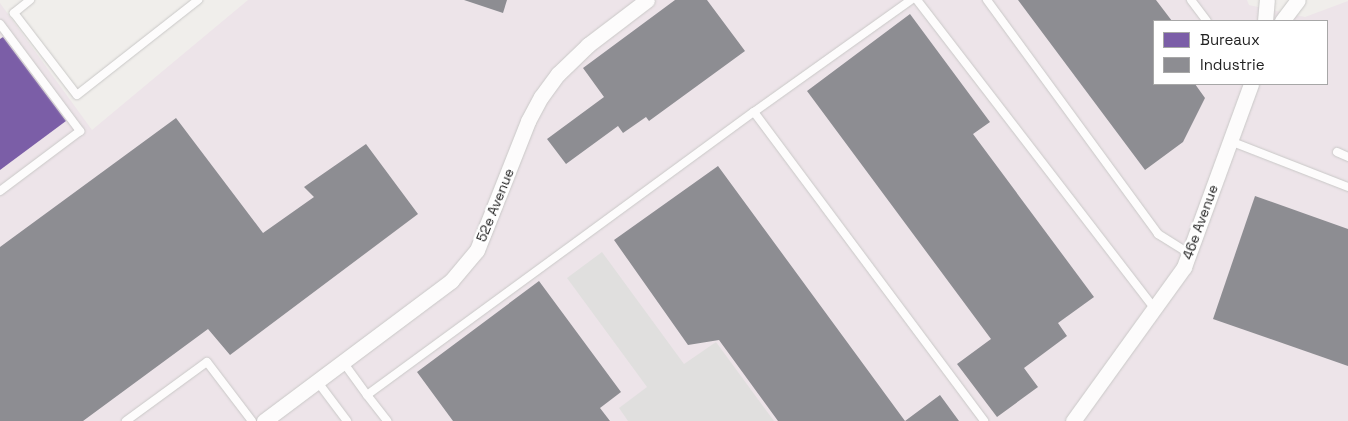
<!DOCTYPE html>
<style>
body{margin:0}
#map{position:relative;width:1348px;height:421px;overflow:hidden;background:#f0eeeb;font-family:"Space Grotesk",sans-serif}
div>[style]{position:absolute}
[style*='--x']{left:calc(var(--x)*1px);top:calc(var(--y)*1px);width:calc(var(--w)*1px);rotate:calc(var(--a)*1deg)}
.industrial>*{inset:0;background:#ede4e9}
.parking>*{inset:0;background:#e0dfde}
.offices>*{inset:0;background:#7b5ea7}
.industry>*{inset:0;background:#8d8d92}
.roads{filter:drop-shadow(0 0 1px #c9c8c7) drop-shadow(0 0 1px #c9c8c7)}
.lane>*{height:8px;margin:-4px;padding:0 4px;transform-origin:4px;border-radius:4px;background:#fdfcfc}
.street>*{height:15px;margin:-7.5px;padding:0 7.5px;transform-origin:7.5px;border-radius:7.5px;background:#fdfcfc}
span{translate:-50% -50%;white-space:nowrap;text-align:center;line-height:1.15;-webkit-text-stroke:5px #fff;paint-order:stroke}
.street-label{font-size:14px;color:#222}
.legend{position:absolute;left:1153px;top:20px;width:175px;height:65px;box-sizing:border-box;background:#fff;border:1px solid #a7a7a7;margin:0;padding:6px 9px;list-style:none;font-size:15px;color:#222}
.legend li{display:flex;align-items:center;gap:10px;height:25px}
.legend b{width:25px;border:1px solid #a7a7a7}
</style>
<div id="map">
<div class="industrial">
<div style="clip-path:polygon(evenodd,248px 0,1247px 0,1249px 5px,1305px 17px,1348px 1px,1348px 421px,0 421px,0 3px,92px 130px,248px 0,1154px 21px,1327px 21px,1327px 84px,1154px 84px,1154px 21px)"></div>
</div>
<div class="parking">
<div style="clip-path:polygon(602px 252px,684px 364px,716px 342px,774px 421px,628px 421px,619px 408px,647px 387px,567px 278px)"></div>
</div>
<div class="offices">
<div style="clip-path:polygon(3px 37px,66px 121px,0 170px,0 39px)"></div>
</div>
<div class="industry">
<div style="clip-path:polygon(464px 0,507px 0,503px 13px)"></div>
<div style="clip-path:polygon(675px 0,707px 0,745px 51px,649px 121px,646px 117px,623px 133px,618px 126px,566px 164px,547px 139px,604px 97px,583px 68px)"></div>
<div style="clip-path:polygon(1018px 0,1156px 0,1172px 21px,1154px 21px,1154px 84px,1195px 84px,1205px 98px,1183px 142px,1145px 170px)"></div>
<div style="clip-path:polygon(910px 14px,990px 122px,973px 134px,1094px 297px,1058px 323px,1067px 336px,1024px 368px,1038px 387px,997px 417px,957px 364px,991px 339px,807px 91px)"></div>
<div style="clip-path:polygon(176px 118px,263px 233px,314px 197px,304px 187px,366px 144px,418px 214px,230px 355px,208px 329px,83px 421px,0 421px,0 247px)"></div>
<div style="clip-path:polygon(718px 166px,905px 421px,940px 395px,959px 421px,778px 421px,719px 340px,688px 345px,614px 240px)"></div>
<div style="clip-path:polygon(1255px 196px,1348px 229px,1348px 366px,1213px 319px)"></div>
<div style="clip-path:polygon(539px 281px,621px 392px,600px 408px,610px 421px,453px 421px,417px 372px)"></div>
</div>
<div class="roads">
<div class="lane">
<div style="--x:30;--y:0;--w:21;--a:141"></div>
<div style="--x:14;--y:13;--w:103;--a:52.5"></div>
<div style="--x:77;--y:95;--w:154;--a:-38.1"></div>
<div style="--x:917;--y:0;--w:389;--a:52.4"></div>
<div style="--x:987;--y:0;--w:290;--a:53.8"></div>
<div style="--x:1158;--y:234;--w:36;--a:32"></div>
<div style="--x:1191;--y:0;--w:26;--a:53"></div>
<div style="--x:0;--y:24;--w:134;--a:53.2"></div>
<div style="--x:80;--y:131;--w:100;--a:143.1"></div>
<div style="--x:754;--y:112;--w:193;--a:-35.5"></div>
<div style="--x:1230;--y:141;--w:127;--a:21.3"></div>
<div style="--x:1337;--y:152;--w:12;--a:24"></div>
<div style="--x:343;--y:362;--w:41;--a:54"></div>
<div style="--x:367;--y:395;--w:479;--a:-36.2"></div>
<div style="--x:754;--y:112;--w:385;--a:53.3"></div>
<div style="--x:317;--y:381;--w:50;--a:53.1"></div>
<div style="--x:367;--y:395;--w:33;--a:52"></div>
<div style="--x:126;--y:421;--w:100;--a:-36.1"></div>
<div style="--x:207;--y:362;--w:74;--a:52.7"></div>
</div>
<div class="street">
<div style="--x:1265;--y:21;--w:21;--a:-85"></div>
<div style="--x:1282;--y:21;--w:26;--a:-53"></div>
<div style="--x:264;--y:421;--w:234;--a:-36.8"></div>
<div style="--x:451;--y:281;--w:40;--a:-50"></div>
<div style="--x:477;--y:250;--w:139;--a:-68.4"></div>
<div style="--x:528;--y:121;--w:27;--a:-62"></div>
<div style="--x:541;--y:97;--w:29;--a:-54"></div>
<div style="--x:558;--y:74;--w:42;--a:-44"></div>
<div style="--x:588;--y:45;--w:74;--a:-37.3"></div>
<div style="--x:1073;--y:421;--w:190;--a:-54.2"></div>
<div style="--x:1184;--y:267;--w:195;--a:-69.9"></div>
</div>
</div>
<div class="street-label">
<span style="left:495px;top:205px;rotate:-68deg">52e Avenue</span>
<span style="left:1200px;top:222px;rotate:-70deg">46e Avenue</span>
</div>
<ul class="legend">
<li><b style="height:14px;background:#7b5ea7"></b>Bureaux</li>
<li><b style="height:14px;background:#8d8d92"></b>Industrie</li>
</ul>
</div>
